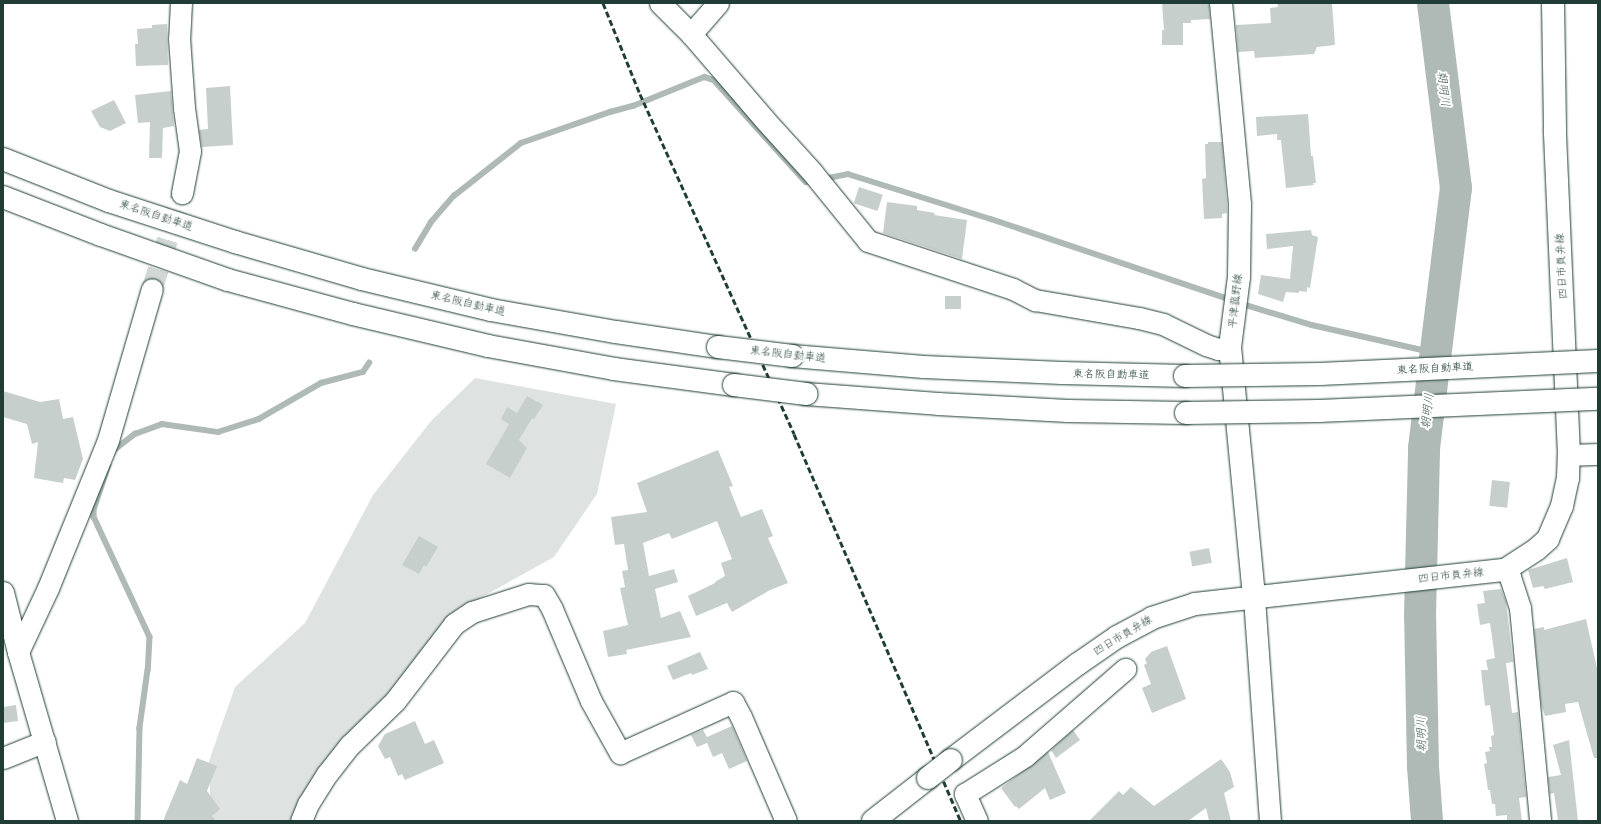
<!DOCTYPE html>
<meta charset="utf-8">
<style>
body{margin:0}
#map{position:relative;width:1601px;height:824px;overflow:hidden;background:#fff;font-family:"Balsamiq Sans","Klee One",sans-serif}
div>[style]{position:absolute}
[style*='--x']{left:calc(var(--x)*1px);top:calc(var(--y)*1px);width:calc(var(--w)*1px);rotate:calc(var(--a)*1deg)}
.green>*{inset:0;background:#dee3e2}
.stream>*{height:5.5px;margin:-2.75px;padding:0 2.75px;transform-origin:2.75px;border-radius:2.75px;background:#afbab7}
.river>*{height:32px;margin:-16px;padding:0 16px;transform-origin:16px;border-radius:16px;background:#afbab7}
.building>*{inset:0;background:#c7cfcc;transform-origin:0 0}
.minor-tunnel>*{height:21px;margin-top:-10.5px;transform-origin:0;background:repeating-linear-gradient(90deg,#d2d8d6 0 21px,transparent 0 31px)}
.roads{filter:drop-shadow(0 0 1px #1f3d34) drop-shadow(0 0 1px #1f3d34)}
.minor>*{height:21px;margin:-10.5px;padding:0 10.5px;transform-origin:10.5px;border-radius:10.5px;background:#fff}
.major>*{height:22px;margin:-11px;padding:0 11px;transform-origin:11px;border-radius:11px;background:#fff}
.highway>*{height:22px;margin:-11px;padding:0 11px;transform-origin:11px;border-radius:11px;background:#fff}
.rail>*{height:3px;margin-top:-1.5px;transform-origin:0;background:repeating-linear-gradient(90deg,#1f3d34 0 6px,transparent 0 9px)}
.bridges{filter:drop-shadow(0 0 1px #1f3d34) drop-shadow(0 0 1px #1f3d34)}
.major-bridge>*{height:22px;margin:-11px;padding:0 11px;transform-origin:11px;border-radius:11px;background:#fff}
.highway-bridge>*{height:22px;margin:-11px;padding:0 11px;transform-origin:11px;border-radius:11px;background:#fff}
span{translate:-50% -50%;white-space:nowrap;text-align:center;line-height:1.15;-webkit-text-stroke:4px #fff;paint-order:stroke}
.street-label{font-size:11px;color:#1f3d34}
.water-label{font-size:12px;color:#4a625b;font-style:italic}
.frame{position:absolute;inset:0;border:4px solid #1f3d34;pointer-events:none}
</style>
<div id="map">
<div class="green">
<div style="clip-path:polygon(475px 378px,616px 404px,597px 494px,554px 557px,464px 607px,302px 821px,216px 821px,211px 816px,209px 761px,235px 687px,305px 623px,373px 495px,431px 421px)"></div>
</div>
<div class="stream">
<div style="--x:823;--y:179;--w:25;--a:-11"></div>
<div style="--x:848;--y:174;--w:150;--a:17.5"></div>
<div style="--x:991;--y:219;--w:253;--a:18.6"></div>
<div style="--x:415;--y:249;--w:31;--a:-59"></div>
<div style="--x:431;--y:222;--w:35;--a:-49"></div>
<div style="--x:454;--y:196;--w:85;--a:-38.3"></div>
<div style="--x:521;--y:143;--w:94;--a:-19.2"></div>
<div style="--x:610;--y:112;--w:24;--a:-15"></div>
<div style="--x:633;--y:106;--w:77;--a:-22.2"></div>
<div style="--x:704;--y:77;--w:10;--a:17"></div>
<div style="--x:714;--y:80;--w:137;--a:48"></div>
<div style="--x:806;--y:182;--w:6;--a:-9"></div>
<div style="--x:1239;--y:303;--w:76;--a:16.8"></div>
<div style="--x:1312;--y:325;--w:126;--a:12.8"></div>
<div style="--x:112;--y:454;--w:3;--a:-72"></div>
<div style="--x:113;--y:451;--w:28;--a:-38"></div>
<div style="--x:135;--y:434;--w:29;--a:-20"></div>
<div style="--x:162;--y:424;--w:57;--a:8.1"></div>
<div style="--x:218;--y:432;--w:43;--a:-17.6"></div>
<div style="--x:259;--y:419;--w:72;--a:-30.1"></div>
<div style="--x:321;--y:383;--w:43;--a:-14.7"></div>
<div style="--x:363;--y:372;--w:11;--a:-56"></div>
<div style="--x:109;--y:465;--w:47;--a:108.4"></div>
<div style="--x:94;--y:510;--w:7;--a:90"></div>
<div style="--x:94;--y:517;--w:132;--a:65"></div>
<div style="--x:150;--y:637;--w:33;--a:93"></div>
<div style="--x:148;--y:670;--w:59;--a:97.9"></div>
<div style="--x:140;--y:728;--w:93;--a:91.2"></div>
</div>
<div class="river">
<div style="--x:1427;--y:821;--w:54;--a:-94.2"></div>
<div style="--x:1423;--y:767;--w:151;--a:-91.1"></div>
<div style="--x:1420;--y:616;--w:168;--a:-88.6"></div>
<div style="--x:1424;--y:448;--w:262;--a:-83"></div>
<div style="--x:1456;--y:188;--w:186;--a:-97.1"></div>
</div>
<div class="building">
<div style="clip-path:polygon(1162px 3px,1209px 3px,1210px 19px,1191px 20px,1191px 23px,1183px 23px,1183px 45px,1162px 45px,1162px 30px,1164px 30px)"></div>
<div style="clip-path:polygon(1277px 3px,1332px 3px,1335px 45px,1317px 47px,1314px 54px,1255px 58px,1254px 51px,1238px 52px,1236px 25px,1271px 23px,1270px 8px,1278px 7px)"></div>
<div style="clip-path:polygon(167px 24px,168px 65px,136px 66px,135px 44px,138px 44px,137px 29px,152px 28px,152px 25px)"></div>
<div style="clip-path:polygon(230px 86px,233px 145px,202px 147px,199px 130px,208px 129px,206px 88px)"></div>
<div style="clip-path:polygon(171px 91px,174px 126px,163px 128px,162px 158px,149px 158px,150px 122px,138px 123px,135px 95px)"></div>
<div style="clip-path:polygon(114px 100px,126px 123px,110px 131px,100px 127px,91px 111px)"></div>
<div style="clip-path:polygon(1308px 114px,1311px 156px,1313px 156px,1316px 183px,1313px 183px,1314px 185px,1286px 188px,1281px 140px,1277px 140px,1277px 134px,1257px 136px,1256px 117px)"></div>
<div style="clip-path:polygon(1208px 142px,1222px 142px,1227px 206px,1227px 213px,1222px 214px,1222px 218px,1204px 219px,1202px 179px,1206px 178px,1205px 144px,1208px 144px)"></div>
<div style="left:859px;top:187px;width:25px;height:17px;rotate:18deg"></div>
<div style="clip-path:polygon(887px 202px,917px 206px,917px 210px,935px 213px,934px 215px,967px 220px,962px 259px,883px 233px)"></div>
<div style="clip-path:polygon(1311px 230px,1312px 235px,1318px 237px,1310px 288px,1307px 287px,1307px 292px,1299px 291px,1299px 293px,1286px 292px,1283px 302px,1258px 294px,1261px 275px,1290px 279px,1293px 246px,1267px 249px,1266px 234px)"></div>
<div style="left:945px;top:296px;width:16px;height:13px"></div>
<div style="clip-path:polygon(3px 391px,40px 402px,59px 399px,63px 419px,73px 417px,83px 459px,75px 480px,64px 478px,63px 483px,34px 478px,38px 442px,32px 444px,27px 424px,3px 417px)"></div>
<div style="clip-path:polygon(527px 396px,543px 405px,534px 419px,532px 418px,519px 440px,527px 448px,510px 478px,486px 464px,509px 424px,501px 419px,507px 407px,517px 413px)"></div>
<div style="clip-path:polygon(718px 450px,733px 486px,729px 487px,741px 517px,762px 509px,773px 536px,768px 538px,788px 583px,770px 590px,732px 612px,727px 603px,696px 616px,688px 596px,715px 583px,715px 582px,725px 576px,721px 563px,732px 559px,717px 521px,672px 539px,669px 533px,643px 543px,649px 576px,674px 569px,678px 582px,655px 589px,661px 618px,680px 611px,691px 637px,626px 650px,627px 654px,608px 657px,603px 631px,628px 625px,620px 588px,625px 587px,622px 571px,628px 570px,624px 544px,615px 545px,611px 517px,647px 512px,637px 483px)"></div>
<div style="left:1492px;top:480px;width:18px;height:26px;rotate:6deg"></div>
<div style="clip-path:polygon(419px 536px,438px 547px,426px 567px,424px 565px,419px 574px,402px 565px)"></div>
<div style="left:1209px;top:548px;width:15px;height:20px;rotate:79deg"></div>
<div style="clip-path:polygon(1567px 558px,1573px 582px,1545px 589px,1543px 586px,1533px 588px,1528px 570px)"></div>
<div style="clip-path:polygon(1501px 589px,1506px 602px,1513px 662px,1506px 663px,1512px 713px,1518px 712px,1526px 797px,1519px 798px,1522px 821px,1507px 821px,1507px 815px,1496px 816px,1495px 804px,1492px 804px,1490px 790px,1488px 790px,1484px 764px,1487px 763px,1485px 752px,1490px 751px,1489px 747px,1492px 747px,1491px 736px,1494px 735px,1490px 705px,1485px 706px,1481px 670px,1488px 670px,1486px 660px,1495px 658px,1490px 623px,1480px 625px,1477px 604px,1485px 603px,1483px 591px)"></div>
<div style="clip-path:polygon(1586px 619px,1598px 673px,1598px 758px,1594px 758px,1578px 702px,1565px 704px,1566px 712px,1545px 716px,1541px 704px,1534px 629px,1544px 627px,1544px 630px)"></div>
<div style="clip-path:polygon(1167px 646px,1186px 699px,1152px 713px,1142px 688px,1151px 684px,1144px 665px,1147px 663px,1145px 659px,1151px 652px)"></div>
<div style="clip-path:polygon(700px 652px,708px 669px,692px 675px,691px 673px,673px 680px,667px 666px)"></div>
<div style="clip-path:polygon(16px 705px,18px 721px,3px 723px,3px 707px)"></div>
<div style="clip-path:polygon(415px 721px,425px 744px,434px 740px,444px 763px,405px 780px,402px 774px,398px 776px,390px 757px,385px 759px,378px 746px,385px 734px)"></div>
<div style="clip-path:polygon(732px 726px,747px 761px,729px 769px,722px 753px,713px 757px,707px 743px,697px 747px,691px 735px,703px 730px,707px 737px)"></div>
<div style="clip-path:polygon(1073px 730px,1080px 740px,1056px 758px,1051px 750px)"></div>
<div style="clip-path:polygon(1569px 740px,1578px 821px,1558px 821px,1554px 793px,1550px 794px,1548px 777px,1561px 775px,1553px 745px)"></div>
<div style="clip-path:polygon(1048px 752px,1066px 793px,1050px 800px,1045px 788px,1019px 809px,1016px 806px,1015px 807px,1001px 788px)"></div>
<div style="clip-path:polygon(197px 758px,217px 766px,207px 791px,220px 809px,212px 816px,216px 821px,163px 821px,180px 780px,187px 784px)"></div>
<div style="clip-path:polygon(1221px 759px,1230px 772px,1234px 787px,1224px 793px,1231px 821px,1209px 821px,1206px 808px,1188px 821px,1089px 821px,1119px 791px,1123px 795px,1131px 787px,1154px 806px)"></div>
</div>
<div class="minor-tunnel">
<div style="--x:152;--y:289;--w:101;--a:-72.6"></div>
</div>
<div class="roads">
<div class="minor">
<div style="--x:181;--y:3;--w:35;--a:93"></div>
<div style="--x:179;--y:38;--w:70;--a:85.9"></div>
<div style="--x:184;--y:108;--w:43;--a:82.1"></div>
<div style="--x:190;--y:151;--w:43;--a:100.8"></div>
<div style="--x:660;--y:3;--w:44;--a:45"></div>
<div style="--x:691;--y:34;--w:112;--a:49.3"></div>
<div style="--x:764;--y:119;--w:72;--a:47.8"></div>
<div style="--x:812;--y:172;--w:89;--a:50.9"></div>
<div style="--x:868;--y:241;--w:153;--a:18.3"></div>
<div style="--x:1013;--y:289;--w:25;--a:27"></div>
<div style="--x:1035;--y:300;--w:106;--a:9.8"></div>
<div style="--x:1139;--y:318;--w:25;--a:14"></div>
<div style="--x:1163;--y:324;--w:48;--a:26"></div>
<div style="--x:1206;--y:345;--w:13;--a:18"></div>
<div style="--x:1218;--y:349;--w:12;--a:-9"></div>
<div style="--x:691;--y:34;--w:41;--a:-48.9"></div>
<div style="--x:1569;--y:455;--w:29;--a:-2"></div>
<div style="--x:1505;--y:570;--w:9;--a:54"></div>
<div style="--x:1510;--y:577;--w:33;--a:72"></div>
<div style="--x:1520;--y:608;--w:214;--a:84.6"></div>
<div style="--x:3;--y:592;--w:62;--a:76"></div>
<div style="--x:18;--y:652;--w:176;--a:73.8"></div>
<div style="--x:1254;--y:598;--w:224;--a:85.9"></div>
<div style="--x:18;--y:652;--w:71;--a:-64.9"></div>
<div style="--x:48;--y:588;--w:160;--a:-67.9"></div>
<div style="--x:108;--y:440;--w:157;--a:-73.8"></div>
<div style="--x:3;--y:758;--w:45;--a:-22"></div>
<div style="--x:301;--y:821;--w:18;--a:-68"></div>
<div style="--x:308;--y:804;--w:36;--a:-58"></div>
<div style="--x:327;--y:774;--w:37;--a:-52"></div>
<div style="--x:350;--y:745;--w:63;--a:-44.4"></div>
<div style="--x:395;--y:701;--w:97;--a:-52.5"></div>
<div style="--x:454;--y:624;--w:22;--a:-34"></div>
<div style="--x:472;--y:612;--w:59;--a:-17.8"></div>
<div style="--x:528;--y:594;--w:16;--a:4"></div>
<div style="--x:544;--y:595;--w:16;--a:60"></div>
<div style="--x:552;--y:609;--w:100;--a:67"></div>
<div style="--x:591;--y:701;--w:60;--a:60.9"></div>
<div style="--x:620;--y:753;--w:124;--a:-24.3"></div>
<div style="--x:733;--y:702;--w:17;--a:62"></div>
<div style="--x:741;--y:717;--w:113;--a:66.6"></div>
<div style="--x:977;--y:821;--w:30;--a:-114"></div>
<div style="--x:965;--y:794;--w:71;--a:-32.3"></div>
<div style="--x:1025;--y:756;--w:133;--a:-41"></div>
</div>
<div class="major">
<div style="--x:1221;--y:3;--w:203;--a:84.6"></div>
<div style="--x:1240;--y:205;--w:72;--a:90.8"></div>
<div style="--x:1239;--y:277;--w:71;--a:97.3"></div>
<div style="--x:1230;--y:347;--w:252;--a:84.5"></div>
<div style="--x:951;--y:760;--w:159;--a:-37.1"></div>
<div style="--x:1078;--y:664;--w:47;--a:-34.7"></div>
<div style="--x:1117;--y:637;--w:40;--a:-28"></div>
<div style="--x:1152;--y:618;--w:45;--a:-18"></div>
<div style="--x:1195;--y:604;--w:312;--a:-6.3"></div>
<div style="--x:1505;--y:570;--w:38;--a:-33"></div>
<div style="--x:1537;--y:549;--w:15;--a:-42"></div>
<div style="--x:1548;--y:539;--w:36;--a:-67"></div>
<div style="--x:1562;--y:506;--w:29;--a:-78"></div>
<div style="--x:1568;--y:478;--w:23;--a:-88"></div>
<div style="--x:1569;--y:455;--w:326;--a:-92.5"></div>
<div style="--x:1555;--y:129;--w:126;--a:-90.9"></div>
<div style="--x:873;--y:821;--w:70;--a:-38"></div>
</div>
<div class="highway">
<div style="--x:3;--y:159;--w:114;--a:21.6"></div>
<div style="--x:109;--y:201;--w:133;--a:18"></div>
<div style="--x:235;--y:242;--w:132;--a:16.2"></div>
<div style="--x:362;--y:279;--w:133;--a:13.5"></div>
<div style="--x:491;--y:310;--w:127;--a:10"></div>
<div style="--x:616;--y:332;--w:103;--a:8.4"></div>
<div style="--x:3;--y:197;--w:105;--a:21.2"></div>
<div style="--x:101;--y:235;--w:135;--a:19.5"></div>
<div style="--x:228;--y:280;--w:130;--a:15.2"></div>
<div style="--x:353;--y:314;--w:139;--a:13.3"></div>
<div style="--x:488;--y:346;--w:128;--a:10.3"></div>
<div style="--x:614;--y:369;--w:121;--a:7.6"></div>
<div style="--x:792;--y:356;--w:132;--a:4.8"></div>
<div style="--x:924;--y:367;--w:138;--a:2.5"></div>
<div style="--x:1062;--y:373;--w:123;--a:1.4"></div>
<div style="--x:806;--y:394;--w:132;--a:4.3"></div>
<div style="--x:938;--y:404;--w:130;--a:3.1"></div>
<div style="--x:1068;--y:411;--w:118;--a:1"></div>
</div>
</div>
<div class="rail">
<div style="--x:603;--y:3;--w:98;--a:67.9"></div>
<div style="--x:640;--y:94;--w:373;--a:65.6"></div>
<div style="--x:794;--y:434;--w:421;--a:66.7"></div>
</div>
<div class="bridges">
<div class="major-bridge">
<div style="--x:928;--y:778;--w:29;--a:-38"></div>
</div>
<div class="highway-bridge">
<div style="--x:718;--y:347;--w:75;--a:6.9"></div>
<div style="--x:1185;--y:376;--w:135;--a:-0.8"></div>
<div style="--x:1320;--y:374;--w:278;--a:-2.7"></div>
<div style="--x:734;--y:385;--w:73;--a:7.1"></div>
<div style="--x:1186;--y:413;--w:133;--a:-0.9"></div>
<div style="--x:1319;--y:411;--w:279;--a:-2.5"></div>
</div>
</div>
<div class="street-label">
<span style="left:156px;top:216px;rotate:18deg">東名阪自動車道</span>
<span style="left:1562px;top:266px;rotate:-93deg">四日市員弁線</span>
<span style="left:1236px;top:301px;rotate:-84deg">平津菰野線</span>
<span style="left:468px;top:304px;rotate:13deg">東名阪自動車道</span>
<span style="left:788px;top:355px;rotate:6deg">東名阪自動車道</span>
<span style="left:1435px;top:369px;rotate:-3deg">東名阪自動車道</span>
<span style="left:1111px;top:375px;rotate:1deg">東名阪自動車道</span>
<span style="left:1451px;top:576px;rotate:-6deg">四日市員弁線</span>
<span style="left:1123px;top:636px;rotate:-31deg">四日市員弁線</span>
</div>
<div class="water-label">
<span style="left:1443px;top:89px;rotate:83deg">朝明川</span>
<span style="left:1428px;top:411px;rotate:-83deg">朝明川</span>
<span style="left:1422px;top:734px;rotate:-91deg">朝明川</span>
</div>
<div class="frame"></div>
</div>
